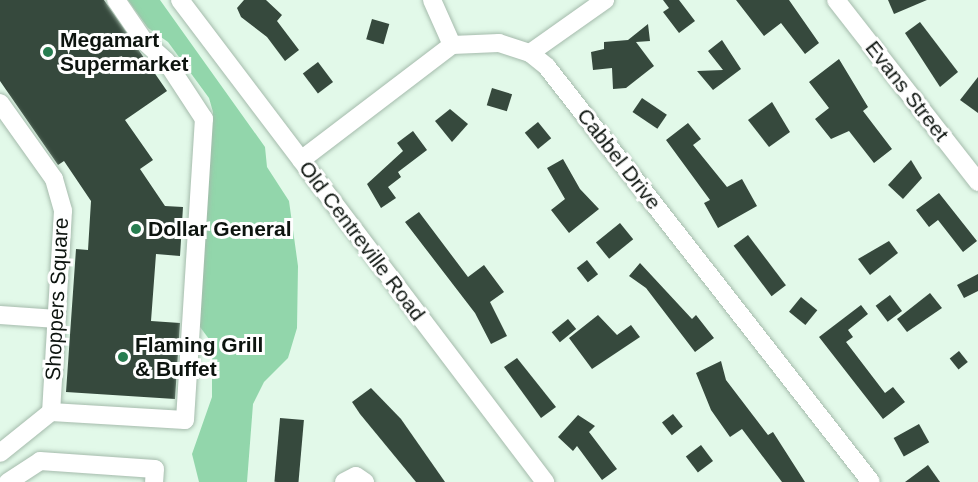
<!DOCTYPE html>
<style>
body{margin:0}
#map{position:relative;width:978px;height:482px;overflow:hidden;background:#e2f9e9;font-family:Helvetica,sans-serif}
div>[style]{position:absolute}
[style*='--x']{left:calc(var(--x)*1px);top:calc(var(--y)*1px);width:calc(var(--w)*1px);rotate:calc(var(--a)*1deg)}
.green>*{inset:0;background:#92d6ab}
.building>*{inset:0;background:#36493d;transform-origin:0 0}
.roads{filter:drop-shadow(0 0 2px #a5bbac) drop-shadow(0 0 2px #a5bbac)}
.minor>*{height:18px;margin:-9px;padding:0 9px;transform-origin:9px;border-radius:9px;background:#fff}
.dots>*{width:16px;height:16px;translate:-50% -50%;box-sizing:border-box;border:3px solid #fff;border-radius:50%}
span{translate:-50% -50%;white-space:nowrap;text-align:center;line-height:1.15;-webkit-text-stroke:6px #fff;paint-order:stroke}
.poi-label{font-size:21px;color:#0d140f;font-weight:700}
.left{translate:0 -50%;text-align:left}
.street-label{font-size:21px;color:#0d140f}
</style>
<div id="map">
<div class="green">
<div style="clip-path:polygon(128px 0,160px 0,265px 147px,267px 167px,289px 201px,298px 266px,297px 328px,288px 358px,264px 382px,253px 404px,247px 482px,199px 482px,192px 454px,212px 397px,212px 343px,197px 323px,213px 112px,209px 98px,168px 42px,148px 28px)"></div>
</div>
<div class="building">
<div style="clip-path:polygon(0 0,104px 0,167px 91px,125px 120px,153px 160px,140px 169px,165px 206px,183px 207px,180px 256px,156px 254px,151px 321px,180px 323px,175px 399px,66px 392px,76px 249px,88px 250px,91px 201px,64px 161px,58px 165px,0 81px)"></div>
<div style="clip-path:polygon(244px 0,266px 0,282px 15px,277px 21px,299px 50px,285px 61px,267px 37px,241px 17px,237px 8px)"></div>
<div style="clip-path:polygon(663px 0,679px 0,695px 21px,679px 33px,663px 12px,669px 8px)"></div>
<div style="clip-path:polygon(736px 0,789px 0,819px 43px,805px 54px,781px 23px,764px 36px)"></div>
<div style="clip-path:polygon(888px 0,927px 0,894px 14px)"></div>
<div style="left:372px;top:19px;width:18px;height:21px;rotate:16deg"></div>
<div style="clip-path:polygon(920px 22px,958px 72px,940px 87px,905px 33px)"></div>
<div style="clip-path:polygon(648px 24px,650px 41px,636px 42px,654px 66px,626px 88px,613px 89px,612px 68px,593px 70px,591px 52px,604px 49px,604px 42px,628px 40px)"></div>
<div style="clip-path:polygon(722px 40px,741px 69px,713px 90px,697px 71px,723px 70px,708px 51px)"></div>
<div style="clip-path:polygon(839px 59px,868px 107px,863px 111px,892px 149px,874px 163px,849px 131px,831px 139px,815px 119px,829px 108px,809px 82px)"></div>
<div style="left:318px;top:62px;width:25px;height:19px;rotate:53deg"></div>
<div style="clip-path:polygon(978px 77px,978px 113px,960px 100px)"></div>
<div style="left:492px;top:88px;width:21px;height:18px;rotate:17deg"></div>
<div style="left:642px;top:98px;width:30px;height:17px;rotate:34deg"></div>
<div style="clip-path:polygon(772px 102px,790px 132px,769px 147px,748px 120px)"></div>
<div style="clip-path:polygon(450px 109px,468px 124px,452px 142px,435px 121px)"></div>
<div style="left:538px;top:122px;width:21px;height:17px;rotate:51deg"></div>
<div style="clip-path:polygon(688px 123px,701px 139px,693px 145px,727px 187px,742px 179px,757px 206px,718px 228px,704px 203px,710px 200px,666px 140px)"></div>
<div style="clip-path:polygon(413px 131px,427px 150px,398px 172px,401px 177px,388px 187px,396px 198px,381px 208px,367px 184px,403px 151px,397px 143px)"></div>
<div style="clip-path:polygon(563px 159px,580px 189px,599px 209px,569px 233px,551px 210px,565px 199px,547px 168px)"></div>
<div style="clip-path:polygon(911px 160px,922px 178px,903px 199px,888px 185px)"></div>
<div style="clip-path:polygon(939px 193px,977px 241px,963px 252px,938px 220px,929px 227px,916px 210px)"></div>
<div style="clip-path:polygon(419px 212px,468px 277px,484px 265px,504px 292px,490px 302px,507px 336px,491px 344px,475px 313px,405px 222px)"></div>
<div style="left:620px;top:223px;width:21px;height:31px;rotate:51deg"></div>
<div style="left:748px;top:235px;width:63px;height:18px;rotate:53deg"></div>
<div style="clip-path:polygon(889px 241px,898px 253px,870px 275px,858px 259px)"></div>
<div style="left:587px;top:260px;width:18px;height:13px;rotate:52deg"></div>
<div style="clip-path:polygon(640px 263px,692px 319px,696px 315px,714px 338px,695px 352px,646px 288px,629px 276px)"></div>
<div style="clip-path:polygon(978px 274px,978px 291px,964px 298px,957px 285px)"></div>
<div style="clip-path:polygon(930px 293px,942px 308px,907px 332px,897px 319px)"></div>
<div style="left:890px;top:295px;width:20px;height:18px;rotate:53deg"></div>
<div style="left:801px;top:297px;width:21px;height:19px;rotate:39deg"></div>
<div style="clip-path:polygon(861px 305px,868px 314px,848px 330px,853px 337px,846px 342px,885px 393px,893px 387px,905px 402px,883px 419px,819px 337px)"></div>
<div style="clip-path:polygon(598px 315px,617px 335px,631px 325px,640px 337px,592px 369px,569px 338px)"></div>
<div style="left:568px;top:319px;width:13px;height:21px;rotate:51deg"></div>
<div style="left:959px;top:351px;width:14px;height:12px;rotate:51deg"></div>
<div style="clip-path:polygon(517px 358px,556px 407px,541px 418px,504px 367px)"></div>
<div style="clip-path:polygon(721px 361px,726px 380px,768px 435px,773px 432px,805px 482px,782px 482px,742px 429px,730px 437px,711px 410px,696px 373px)"></div>
<div style="clip-path:polygon(371px 388px,401px 419px,445px 482px,416px 482px,360px 414px,352px 402px)"></div>
<div style="left:673px;top:414px;width:16px;height:14px;rotate:52deg"></div>
<div style="clip-path:polygon(578px 415px,595px 426px,589px 432px,617px 469px,602px 480px,577px 446px,573px 451px,558px 437px)"></div>
<div style="left:280px;top:418px;width:24px;height:64px;rotate:5deg"></div>
<div style="left:919px;top:424px;width:21px;height:29px;rotate:61deg"></div>
<div style="left:701px;top:445px;width:20px;height:19px;rotate:53deg"></div>
<div style="clip-path:polygon(928px 465px,940px 482px,905px 482px)"></div>
</div>
<div class="roads">
<div class="minor">
<div style="--x:180;--y:0;--w:605;--a:52.86"></div>
<div style="--x:432;--y:0;--w:49;--a:66"></div>
<div style="--x:836;--y:0;--w:231;--a:52"></div>
<div style="--x:530;--y:53;--w:92;--a:-35.2"></div>
<div style="--x:0;--y:103;--w:93;--a:54.6"></div>
<div style="--x:54;--y:179;--w:33;--a:74"></div>
<div style="--x:63;--y:211;--w:201;--a:93.4"></div>
<div style="--x:51;--y:412;--w:65;--a:141.2"></div>
<div style="--x:301;--y:160;--w:190;--a:-37.3"></div>
<div style="--x:452;--y:45;--w:47;--a:-2.4"></div>
<div style="--x:499;--y:43;--w:33;--a:18"></div>
<div style="--x:530;--y:53;--w:22;--a:39"></div>
<div style="--x:547;--y:67;--w:526;--a:52.02"></div>
<div style="--x:0;--y:315;--w:57;--a:4"></div>
<div style="--x:51;--y:412;--w:134;--a:3.4"></div>
<div style="--x:185;--y:420;--w:302;--a:-86.4"></div>
<div style="--x:204;--y:119;--w:69;--a:-123.2"></div>
<div style="--x:166;--y:61;--w:30;--a:-138"></div>
<div style="--x:144;--y:41;--w:50;--a:-124.3"></div>
<div style="--x:8;--y:482;--w:38;--a:-33"></div>
<div style="--x:40;--y:461;--w:115;--a:4"></div>
<div style="--x:155;--y:469;--w:13;--a:94"></div>
<div style="--x:344;--y:482;--w:13;--a:-27"></div>
<div style="--x:356;--y:476;--w:11;--a:34"></div>
</div>
</div>
<div class="dots">
<div style="left:48px;top:52px;background:#277d50"></div>
<div style="left:136px;top:229px;background:#277d50"></div>
<div style="left:123px;top:357px;background:#277d50"></div>
</div>
<div class="poi-label">
<span class="left" style="left:60px;top:52px">Megamart<br>Supermarket</span>
<span class="left" style="left:148px;top:229px">Dollar General</span>
<span class="left" style="left:135px;top:357px">Flaming Grill<br>&amp; Buffet</span>
</div>
<div class="street-label">
<span style="left:907px;top:91px;rotate:52deg">Evans Street</span>
<span style="left:619px;top:159px;rotate:52deg">Cabbel Drive</span>
<span style="left:362px;top:241px;rotate:53deg">Old Centreville Road</span>
<span style="left:57px;top:299px;rotate:-87deg">Shoppers Square</span>
</div>
</div>
